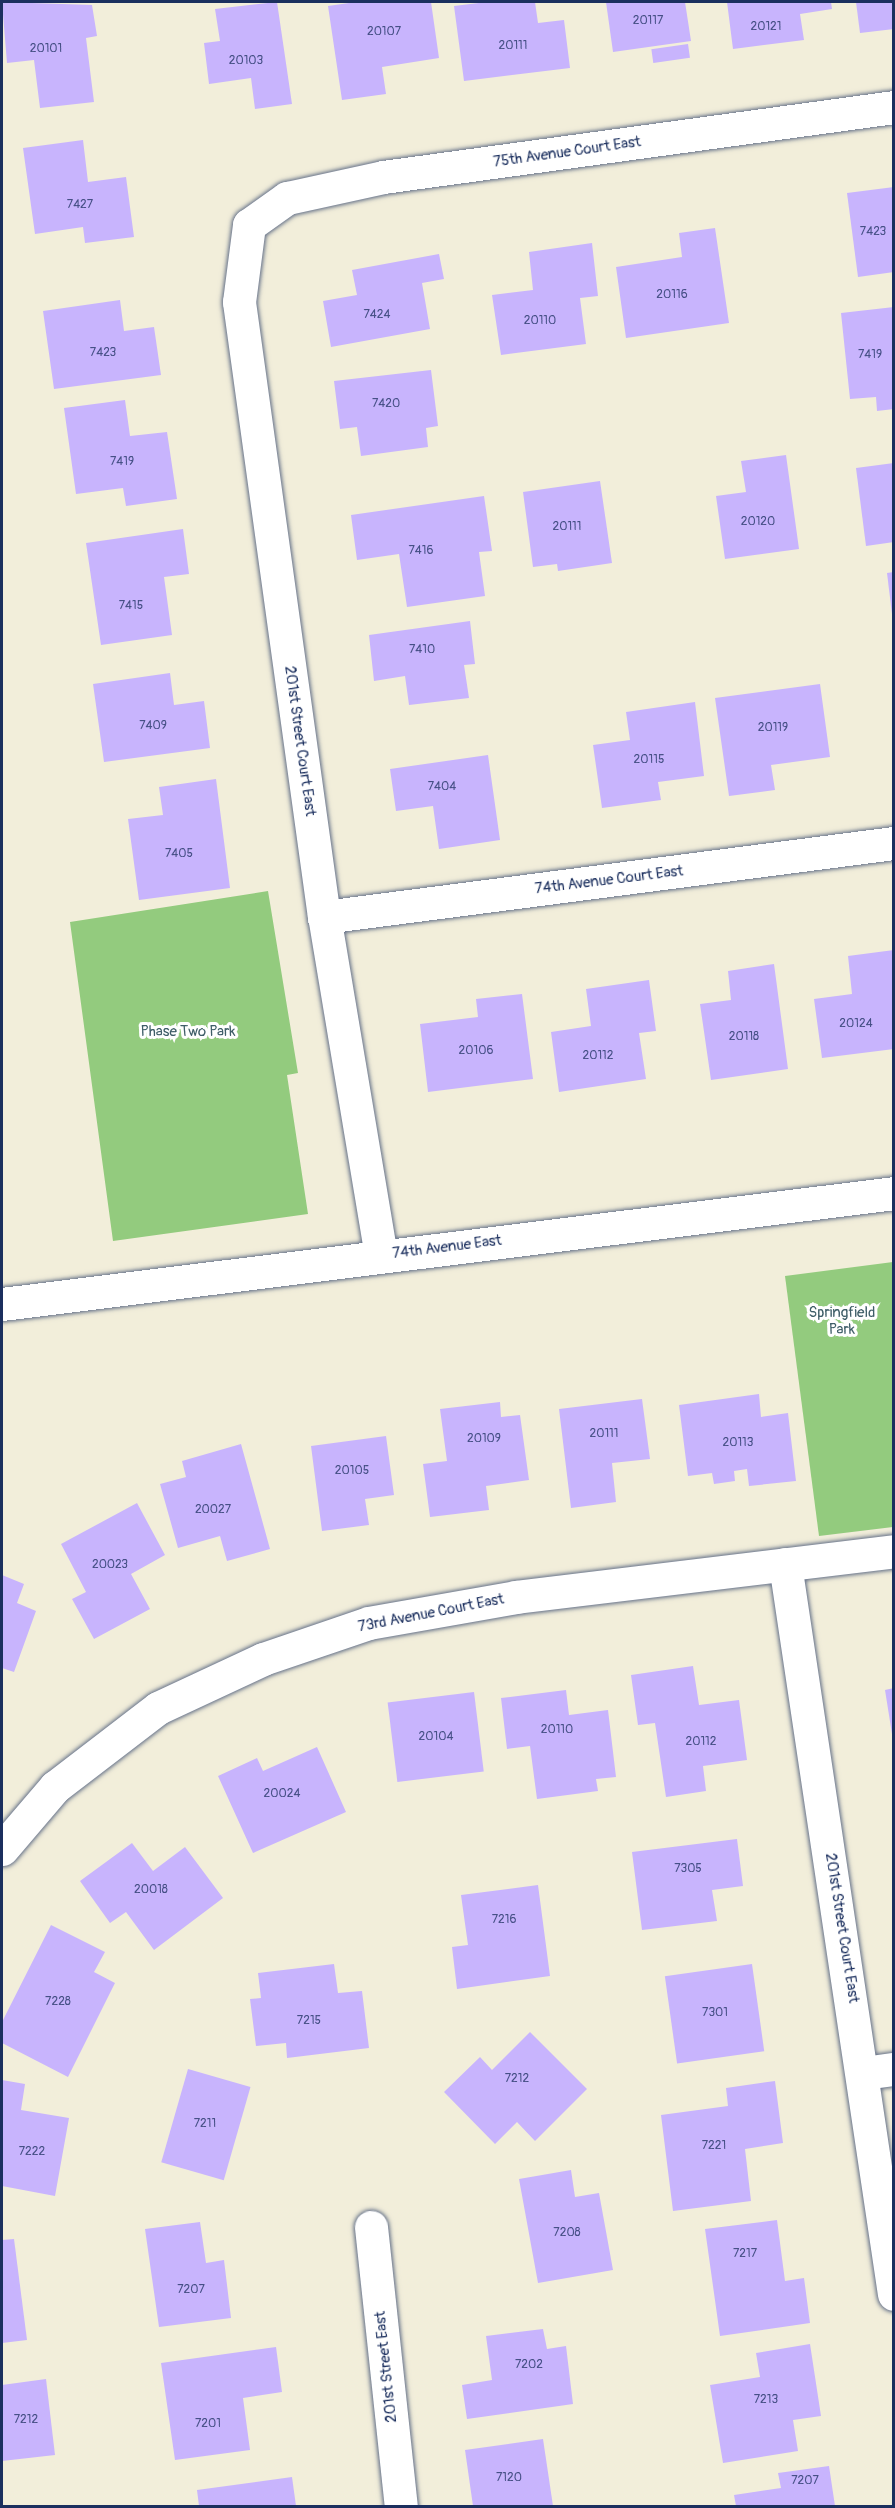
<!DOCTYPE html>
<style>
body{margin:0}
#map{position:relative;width:895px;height:2508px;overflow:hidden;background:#f2eeda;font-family:Pangolin,sans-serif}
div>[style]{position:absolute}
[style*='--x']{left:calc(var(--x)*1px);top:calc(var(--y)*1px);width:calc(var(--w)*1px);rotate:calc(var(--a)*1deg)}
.green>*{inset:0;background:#93cb7e}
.building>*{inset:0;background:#c8b4fd;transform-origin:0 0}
.roads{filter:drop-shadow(0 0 2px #667289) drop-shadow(0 0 2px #667289)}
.minor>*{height:33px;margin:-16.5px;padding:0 16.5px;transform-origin:16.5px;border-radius:16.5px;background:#fff}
span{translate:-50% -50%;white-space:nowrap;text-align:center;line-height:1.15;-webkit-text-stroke:6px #fff;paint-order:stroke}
.number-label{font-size:12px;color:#465086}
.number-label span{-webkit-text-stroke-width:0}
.street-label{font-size:15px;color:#1b2f5e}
.park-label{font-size:15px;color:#3f5e68}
.frame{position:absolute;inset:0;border:3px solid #1b2f5e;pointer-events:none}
</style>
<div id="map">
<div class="green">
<div style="clip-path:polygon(268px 891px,298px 1073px,287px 1075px,308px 1214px,113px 1241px,70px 922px)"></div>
<div style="clip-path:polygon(893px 1262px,893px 1527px,819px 1536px,785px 1276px)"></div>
</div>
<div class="building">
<div style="clip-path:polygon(2px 2px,92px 5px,97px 36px,86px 38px,94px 102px,40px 108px,34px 60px,7px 63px)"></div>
<div style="clip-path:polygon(277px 2px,292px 104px,255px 109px,251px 78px,209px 84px,204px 43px,220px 41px,215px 9px)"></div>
<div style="clip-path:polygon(356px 2px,431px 2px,439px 58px,382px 67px,386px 94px,342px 100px,328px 6px)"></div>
<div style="clip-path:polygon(487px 2px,535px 2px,538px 23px,564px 20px,570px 68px,464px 81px,454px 6px)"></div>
<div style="clip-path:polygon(606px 2px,685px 2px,691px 41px,613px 52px)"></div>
<div style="clip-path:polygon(727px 2px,831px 2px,832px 9px,800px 14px,804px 40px,733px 49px)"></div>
<div style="clip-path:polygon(856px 2px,894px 2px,894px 29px,860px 33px)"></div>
<div style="left:688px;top:44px;width:14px;height:37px;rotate:82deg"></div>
<div style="clip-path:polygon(83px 140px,88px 182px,126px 177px,134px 237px,85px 243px,83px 227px,35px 234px,23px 148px)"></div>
<div style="clip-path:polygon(894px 187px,894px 272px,858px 277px,847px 193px)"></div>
<div style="clip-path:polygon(715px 228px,729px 323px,626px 338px,616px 267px,682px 257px,679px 233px)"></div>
<div style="clip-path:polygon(592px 243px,598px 296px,580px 298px,586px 344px,501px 355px,492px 295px,533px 290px,529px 252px)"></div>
<div style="clip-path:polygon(439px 254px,444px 279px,422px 283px,430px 329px,331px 347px,323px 301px,357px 295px,352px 270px)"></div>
<div style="clip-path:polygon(120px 300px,124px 331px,154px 327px,161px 375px,54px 389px,43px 311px)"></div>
<div style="clip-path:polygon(894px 307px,894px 409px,877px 411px,876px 397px,850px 399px,841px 313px)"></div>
<div style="clip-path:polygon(431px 370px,438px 426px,426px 428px,428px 447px,361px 456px,357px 427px,340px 429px,334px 381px)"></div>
<div style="clip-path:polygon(125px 400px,130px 436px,167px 432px,177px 499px,126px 506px,123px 488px,76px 494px,64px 408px)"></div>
<div style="clip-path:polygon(786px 455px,799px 549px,725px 559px,716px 496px,746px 492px,741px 461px)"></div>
<div style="clip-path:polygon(894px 463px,894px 542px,866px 546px,856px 468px)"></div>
<div style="clip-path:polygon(600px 481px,612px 563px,558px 571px,557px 564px,533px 567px,523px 492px)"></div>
<div style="clip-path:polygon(484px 496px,492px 551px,479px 552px,485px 596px,407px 607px,399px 554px,357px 560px,351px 515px)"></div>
<div style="clip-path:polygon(183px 529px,189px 574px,164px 577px,172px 635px,101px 645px,86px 543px)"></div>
<div style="clip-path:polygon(894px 572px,894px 614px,892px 614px,887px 573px)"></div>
<div style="clip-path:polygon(470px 621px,475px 664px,464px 665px,469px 698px,409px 705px,405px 676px,374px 681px,369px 635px)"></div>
<div style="clip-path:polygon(170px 673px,174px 705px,204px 701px,210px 748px,104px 762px,93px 684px)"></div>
<div style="clip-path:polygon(820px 684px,830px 757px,771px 765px,775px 790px,729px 796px,715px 698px)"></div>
<div style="clip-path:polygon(695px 702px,704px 776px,658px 782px,661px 800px,602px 808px,593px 745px,630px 740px,626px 712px)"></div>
<div style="clip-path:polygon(488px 755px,500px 840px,439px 849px,433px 806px,396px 811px,390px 769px)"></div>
<div style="clip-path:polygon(216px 779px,230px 888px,139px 900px,128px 819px,163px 815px,159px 787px)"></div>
<div style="clip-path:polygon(894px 950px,894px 1049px,822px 1058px,814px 999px,852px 994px,848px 956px)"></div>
<div style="clip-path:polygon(774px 964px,788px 1069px,711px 1080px,700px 1004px,731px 1000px,728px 971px)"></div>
<div style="clip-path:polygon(649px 980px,656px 1031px,639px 1033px,646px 1079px,559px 1092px,551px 1032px,591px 1026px,586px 989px)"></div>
<div style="clip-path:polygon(522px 994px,533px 1079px,428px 1092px,420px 1024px,478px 1017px,476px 999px)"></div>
<div style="clip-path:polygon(759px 1394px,761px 1417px,788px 1413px,796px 1481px,749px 1486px,747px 1469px,734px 1471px,735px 1481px,714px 1484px,712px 1473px,688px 1476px,679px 1405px)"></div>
<div style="clip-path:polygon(642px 1399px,650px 1459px,612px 1463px,616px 1502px,571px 1508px,559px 1409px)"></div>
<div style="clip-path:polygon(500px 1402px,501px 1417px,520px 1415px,529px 1480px,486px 1486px,489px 1510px,430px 1517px,423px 1464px,447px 1461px,440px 1409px)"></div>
<div style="clip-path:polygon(386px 1436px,394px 1495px,365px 1499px,369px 1525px,322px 1531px,311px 1446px)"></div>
<div style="clip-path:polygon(241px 1444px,270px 1549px,227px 1561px,220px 1536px,178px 1548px,160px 1484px,186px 1477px,182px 1461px)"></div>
<div style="clip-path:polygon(137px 1503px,165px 1555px,131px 1574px,150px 1609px,94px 1639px,72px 1599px,86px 1592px,61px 1544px)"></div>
<div style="clip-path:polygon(2px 1575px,24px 1584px,17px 1603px,36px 1611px,14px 1672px,2px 1668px)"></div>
<div style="clip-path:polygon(693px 1666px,699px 1705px,739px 1700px,747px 1760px,703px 1766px,706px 1791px,666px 1797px,655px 1723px,638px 1725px,631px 1675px)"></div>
<div style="clip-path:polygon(894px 1688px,894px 1734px,892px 1734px,885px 1690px)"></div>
<div style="clip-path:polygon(566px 1690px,569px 1715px,608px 1710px,616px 1777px,596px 1779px,598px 1791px,537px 1799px,530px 1746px,507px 1749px,501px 1698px)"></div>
<div style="left:474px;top:1692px;width:80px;height:87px;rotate:83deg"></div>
<div style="clip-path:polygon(317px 1747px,346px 1812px,253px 1853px,218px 1776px,257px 1758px,263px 1771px)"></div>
<div style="clip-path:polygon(737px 1839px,743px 1886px,712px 1890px,717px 1921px,642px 1930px,632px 1852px)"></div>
<div style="clip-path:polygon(132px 1843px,153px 1871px,185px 1847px,223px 1898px,154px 1950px,126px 1912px,110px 1923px,80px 1881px)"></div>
<div style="clip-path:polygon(538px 1885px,550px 1976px,457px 1989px,452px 1947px,468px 1945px,461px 1895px)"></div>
<div style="clip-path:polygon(51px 1925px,105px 1952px,94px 1972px,115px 1983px,68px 2077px,2px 2043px,2px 2022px)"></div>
<div style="clip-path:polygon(334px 1964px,338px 1993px,362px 1991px,369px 2048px,287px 2058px,286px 2043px,256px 2046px,250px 1999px,261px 1998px,258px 1973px)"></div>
<div style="left:752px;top:1964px;width:88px;height:88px;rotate:82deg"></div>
<div style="clip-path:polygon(530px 2032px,587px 2089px,535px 2141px,517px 2122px,495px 2144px,444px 2092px,480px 2057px,492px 2070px)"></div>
<div style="left:188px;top:2069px;width:65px;height:97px;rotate:16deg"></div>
<div style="clip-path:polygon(2px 2080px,25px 2084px,21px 2110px,69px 2118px,55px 2196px,2px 2186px)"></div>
<div style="clip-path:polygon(775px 2081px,783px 2143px,745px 2149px,751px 2201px,673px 2211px,661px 2115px,728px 2106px,726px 2088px)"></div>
<div style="clip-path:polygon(571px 2170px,575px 2197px,599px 2193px,613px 2270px,538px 2283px,519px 2179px)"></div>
<div style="clip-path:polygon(777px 2220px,785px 2281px,804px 2278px,810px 2323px,720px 2336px,705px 2229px)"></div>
<div style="clip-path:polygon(200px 2222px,206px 2263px,224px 2260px,231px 2318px,159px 2327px,145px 2229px)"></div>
<div style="clip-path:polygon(14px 2239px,27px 2340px,2px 2343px,2px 2240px)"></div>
<div style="clip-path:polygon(543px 2329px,547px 2349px,566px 2346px,573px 2404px,467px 2419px,462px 2385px,492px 2380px,486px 2336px)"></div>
<div style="clip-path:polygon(810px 2344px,821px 2416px,793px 2420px,798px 2451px,723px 2463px,710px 2385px,760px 2377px,756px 2353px)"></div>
<div style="clip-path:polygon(276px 2347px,282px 2392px,243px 2398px,250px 2450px,175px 2460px,161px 2363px)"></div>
<div style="clip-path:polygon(46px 2379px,55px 2455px,2px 2461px,2px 2385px)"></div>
<div style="clip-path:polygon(543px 2439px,553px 2506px,473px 2506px,465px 2450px)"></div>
<div style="clip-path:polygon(829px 2466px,835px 2506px,736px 2506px,734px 2495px,781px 2488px,778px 2473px)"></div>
<div style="clip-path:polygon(292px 2477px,296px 2506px,199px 2506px,197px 2490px)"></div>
</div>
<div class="roads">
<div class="minor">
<div style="--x:324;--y:917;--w:575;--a:-7.4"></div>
<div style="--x:381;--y:1256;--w:344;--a:-99.5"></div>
<div style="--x:324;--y:917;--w:621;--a:-97.87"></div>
<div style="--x:239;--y:302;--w:78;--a:-82.6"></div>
<div style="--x:249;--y:225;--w:47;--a:-35.4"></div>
<div style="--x:287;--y:198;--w:98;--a:-12.3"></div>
<div style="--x:383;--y:177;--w:516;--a:-7.8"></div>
<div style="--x:2;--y:1304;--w:899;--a:-7.09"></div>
<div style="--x:785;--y:1564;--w:738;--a:81.51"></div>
<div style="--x:2;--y:1849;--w:82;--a:-49.5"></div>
<div style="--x:55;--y:1787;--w:130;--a:-37.5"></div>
<div style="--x:158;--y:1708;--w:116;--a:-25"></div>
<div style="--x:263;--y:1659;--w:112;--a:-18.8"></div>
<div style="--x:369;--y:1623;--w:149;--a:-10"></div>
<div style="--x:516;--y:1597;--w:381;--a:-6.9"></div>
<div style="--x:864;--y:2073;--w:30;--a:-8"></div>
<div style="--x:371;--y:2227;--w:281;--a:83.9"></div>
</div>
</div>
<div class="number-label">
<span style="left:648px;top:21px">20117</span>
<span style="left:766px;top:27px">20121</span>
<span style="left:384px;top:32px">20107</span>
<span style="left:513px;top:46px">20111</span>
<span style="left:46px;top:49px">20101</span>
<span style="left:246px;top:61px">20103</span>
<span style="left:80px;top:205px">7427</span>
<span style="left:873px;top:232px">7423</span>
<span style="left:672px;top:295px">20116</span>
<span style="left:377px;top:315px">7424</span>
<span style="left:540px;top:321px">20110</span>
<span style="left:103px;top:353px">7423</span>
<span style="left:870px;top:355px">7419</span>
<span style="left:386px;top:404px">7420</span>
<span style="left:122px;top:462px">7419</span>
<span style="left:758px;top:522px">20120</span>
<span style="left:567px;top:527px">20111</span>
<span style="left:421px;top:551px">7416</span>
<span style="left:131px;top:606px">7415</span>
<span style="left:422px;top:650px">7410</span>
<span style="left:153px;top:726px">7409</span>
<span style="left:773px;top:728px">20119</span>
<span style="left:649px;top:760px">20115</span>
<span style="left:442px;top:787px">7404</span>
<span style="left:179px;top:854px">7405</span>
<span style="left:856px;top:1024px">20124</span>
<span style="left:744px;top:1037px">20118</span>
<span style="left:476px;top:1051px">20106</span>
<span style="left:598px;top:1056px">20112</span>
<span style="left:604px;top:1434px">20111</span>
<span style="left:484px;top:1439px">20109</span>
<span style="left:738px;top:1443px">20113</span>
<span style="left:352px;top:1471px">20105</span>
<span style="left:213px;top:1510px">20027</span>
<span style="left:110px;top:1565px">20023</span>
<span style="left:557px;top:1730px">20110</span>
<span style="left:436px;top:1737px">20104</span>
<span style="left:701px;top:1742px">20112</span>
<span style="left:282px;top:1794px">20024</span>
<span style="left:688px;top:1869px">7305</span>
<span style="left:151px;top:1890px">20018</span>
<span style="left:504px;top:1920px">7216</span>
<span style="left:58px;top:2002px">7228</span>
<span style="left:715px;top:2013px">7301</span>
<span style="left:309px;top:2021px">7215</span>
<span style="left:517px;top:2079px">7212</span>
<span style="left:205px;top:2124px">7211</span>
<span style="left:714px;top:2146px">7221</span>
<span style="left:32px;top:2152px">7222</span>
<span style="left:567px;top:2233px">7208</span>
<span style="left:745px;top:2254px">7217</span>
<span style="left:191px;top:2290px">7207</span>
<span style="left:529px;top:2365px">7202</span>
<span style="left:766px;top:2400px">7213</span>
<span style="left:26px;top:2420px">7212</span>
<span style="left:208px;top:2424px">7201</span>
<span style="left:509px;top:2478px">7120</span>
<span style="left:805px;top:2481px">7207</span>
</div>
<div class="street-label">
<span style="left:567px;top:152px;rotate:-8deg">75th Avenue Court East</span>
<span style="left:300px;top:741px;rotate:82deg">201st Street Court East</span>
<span style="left:609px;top:880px;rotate:-7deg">74th Avenue Court East</span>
<span style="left:447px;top:1247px;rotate:-7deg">74th Avenue East</span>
<span style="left:431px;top:1613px;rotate:-11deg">73rd Avenue Court East</span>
<span style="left:842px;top:1928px;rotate:81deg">201st Street Court East</span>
<span style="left:386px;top:2367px;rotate:-96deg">201st Street East</span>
</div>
<div class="park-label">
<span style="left:188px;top:1032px">Phase Two Park</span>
<span style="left:842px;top:1321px">Springfield<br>Park</span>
</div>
<div class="frame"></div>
</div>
